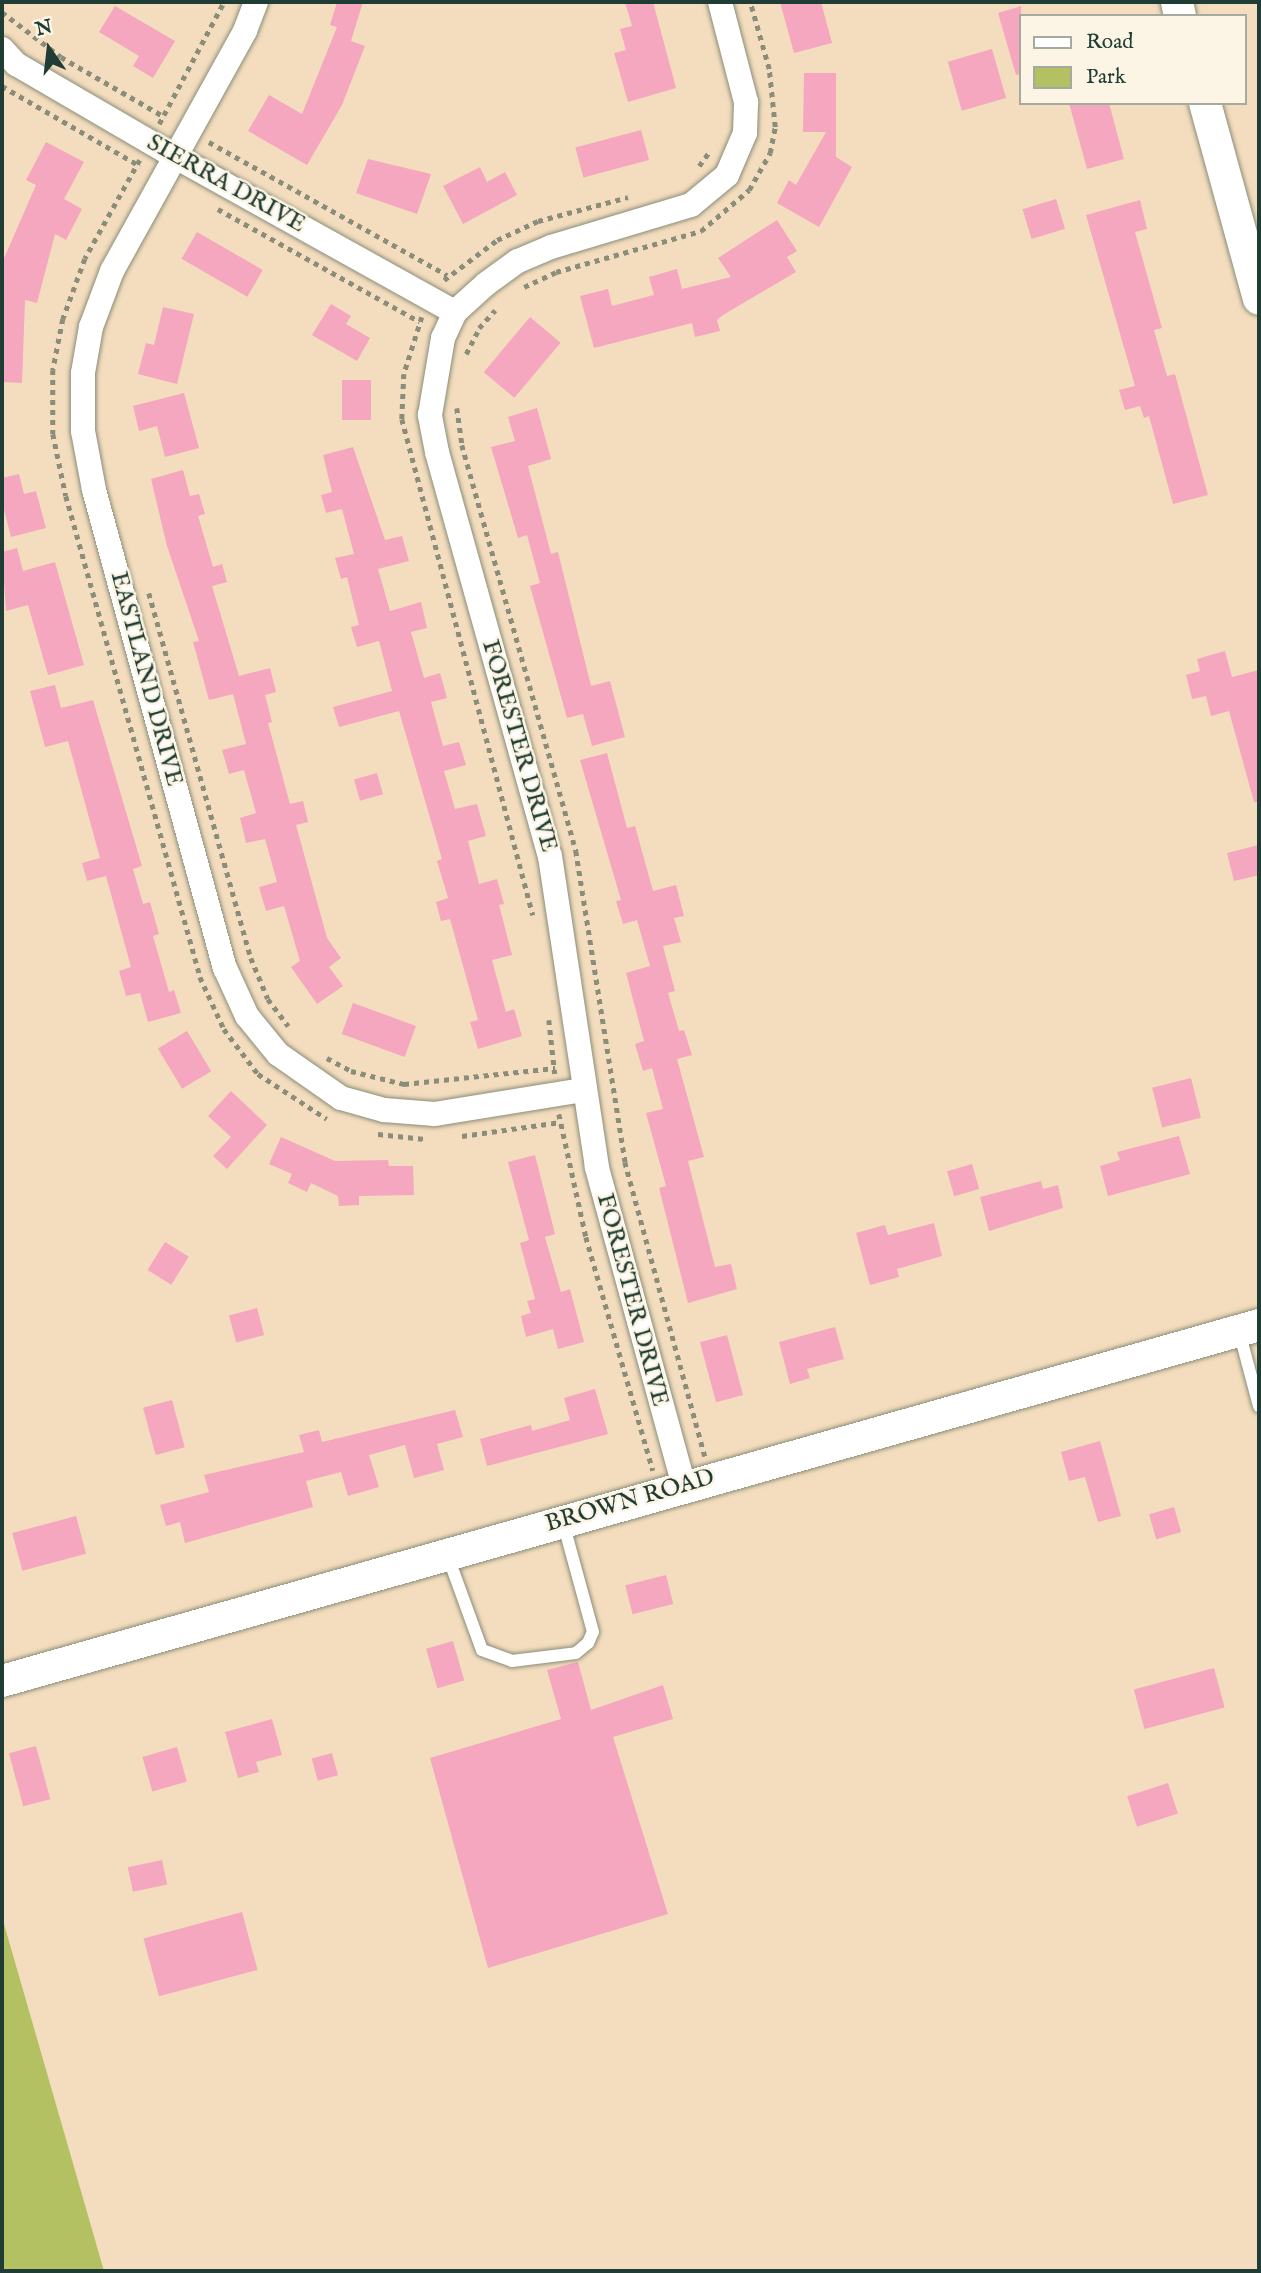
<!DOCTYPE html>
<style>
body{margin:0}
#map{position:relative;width:1261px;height:2273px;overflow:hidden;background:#f4ddbe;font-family:"IM FELL English",serif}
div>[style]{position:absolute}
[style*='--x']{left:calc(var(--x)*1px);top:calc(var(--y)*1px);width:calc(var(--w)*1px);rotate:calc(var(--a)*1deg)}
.green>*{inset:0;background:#b4c163}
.building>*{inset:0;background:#f4a7bf;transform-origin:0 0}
.path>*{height:4.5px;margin-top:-2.25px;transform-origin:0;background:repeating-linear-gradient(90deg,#8a8d79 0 5px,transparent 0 10px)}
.roads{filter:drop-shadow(0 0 2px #8a8d79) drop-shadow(0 0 2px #8a8d79)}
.service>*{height:12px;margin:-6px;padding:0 6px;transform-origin:6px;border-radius:6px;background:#fff}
.minor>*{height:24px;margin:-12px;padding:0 12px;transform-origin:12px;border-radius:12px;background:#fff}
.tertiary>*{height:32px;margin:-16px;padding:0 16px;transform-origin:16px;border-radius:16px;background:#fff}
span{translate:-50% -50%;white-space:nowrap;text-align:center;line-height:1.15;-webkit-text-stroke:5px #fcf5e5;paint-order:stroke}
.street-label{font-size:24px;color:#1f3d34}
.frame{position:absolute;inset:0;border:4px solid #1f3d34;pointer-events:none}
.legend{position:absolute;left:1019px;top:14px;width:228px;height:91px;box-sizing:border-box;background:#fcf5e5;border:2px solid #a4ab9e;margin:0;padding:9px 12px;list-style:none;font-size:21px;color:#1f3d34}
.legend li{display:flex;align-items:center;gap:14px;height:35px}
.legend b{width:35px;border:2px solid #a4ab9e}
.north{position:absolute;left:14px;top:14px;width:70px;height:70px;-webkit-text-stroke:5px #fcf5e5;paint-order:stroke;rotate:346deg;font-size:19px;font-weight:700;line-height:28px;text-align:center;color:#1f3d34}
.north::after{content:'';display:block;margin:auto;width:24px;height:32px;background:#1f3d34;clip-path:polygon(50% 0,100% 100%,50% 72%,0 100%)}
</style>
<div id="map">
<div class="green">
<div style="clip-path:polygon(2px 1917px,104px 2271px,2px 2271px)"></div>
</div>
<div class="building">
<div style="clip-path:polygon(337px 2px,363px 2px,351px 41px,365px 46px,342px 105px,307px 165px,248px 131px,269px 95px,302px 114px,337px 27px,330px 25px)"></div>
<div style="clip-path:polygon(625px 2px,653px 2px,676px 88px,628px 102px,614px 53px,626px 50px,620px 29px,632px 26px)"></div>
<div style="clip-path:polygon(780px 2px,821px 2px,832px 43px,794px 53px)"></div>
<div style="clip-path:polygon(115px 6px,175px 41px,153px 78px,133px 66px,139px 56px,99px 32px)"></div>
<div style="clip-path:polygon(1021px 6px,1021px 74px,1016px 75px,998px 13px)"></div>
<div style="left:992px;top:49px;width:51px;height:46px;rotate:74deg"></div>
<div style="clip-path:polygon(804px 73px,836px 73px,836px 157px,852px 167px,819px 227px,777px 203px,789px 180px,796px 185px,826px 132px,803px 132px)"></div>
<div style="clip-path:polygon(1069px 103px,1109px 103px,1124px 159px,1087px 169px)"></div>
<div style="left:641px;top:130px;width:31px;height:68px;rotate:75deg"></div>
<div style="clip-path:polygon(46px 142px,84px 162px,64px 199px,82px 209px,66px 240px,55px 234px,37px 303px,25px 300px,22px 383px,2px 382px,2px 263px,36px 185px,26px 180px)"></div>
<div style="clip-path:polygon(368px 159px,431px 174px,417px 214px,356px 193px)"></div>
<div style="clip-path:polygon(480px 167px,487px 182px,505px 172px,517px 195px,463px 224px,443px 186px)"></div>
<div style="left:1056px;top:199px;width:31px;height:35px;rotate:73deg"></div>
<div style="clip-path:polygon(1140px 200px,1147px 229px,1135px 232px,1162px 328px,1154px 330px,1167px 376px,1175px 374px,1208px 495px,1173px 504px,1149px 416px,1144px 418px,1140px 406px,1125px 410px,1119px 390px,1135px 386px,1086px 215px)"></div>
<div style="clip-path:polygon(777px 220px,797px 251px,787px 257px,796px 272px,723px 315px,717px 320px,720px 331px,695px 337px,692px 323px,594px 348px,580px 296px,608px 289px,612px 306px,654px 295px,649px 277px,677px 269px,682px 289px,731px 277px,718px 258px)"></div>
<div style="left:197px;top:232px;width:76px;height:31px;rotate:30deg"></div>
<div style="clip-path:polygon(331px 304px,351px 316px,346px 324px,370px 338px,357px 361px,312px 335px)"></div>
<div style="clip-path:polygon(163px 307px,194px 314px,177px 384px,138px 374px,146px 343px,154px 345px)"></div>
<div style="left:530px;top:317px;width:40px;height:72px;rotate:40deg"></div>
<div style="left:342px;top:380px;width:29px;height:40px"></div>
<div style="clip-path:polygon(184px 393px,199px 448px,165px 457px,157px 426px,139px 431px,133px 406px)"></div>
<div style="clip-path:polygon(537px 408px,551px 459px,528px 466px,551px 554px,558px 552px,591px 686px,610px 681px,625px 737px,592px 746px,583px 714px,567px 718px,530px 586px,540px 583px,527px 535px,518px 538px,491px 447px,515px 441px,508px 417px)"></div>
<div style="clip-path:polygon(353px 447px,385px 540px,402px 536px,409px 561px,378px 569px,390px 611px,421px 602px,427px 628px,411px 632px,424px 678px,440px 673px,447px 698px,431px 702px,443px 746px,459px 742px,466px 765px,444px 771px,455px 809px,477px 804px,486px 836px,468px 841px,479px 884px,497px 879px,504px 904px,499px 905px,512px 955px,492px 960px,506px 1012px,514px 1009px,522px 1036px,478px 1049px,470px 1022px,478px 1020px,450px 919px,441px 921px,436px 902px,448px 898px,437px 861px,442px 859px,399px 711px,339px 727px,333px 707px,392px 691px,379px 641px,357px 647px,351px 627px,359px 625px,347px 577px,341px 579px,335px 558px,354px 554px,342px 509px,326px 513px,321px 495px,332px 492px,323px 455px)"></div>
<div style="clip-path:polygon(183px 470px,190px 496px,199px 494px,205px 514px,198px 516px,213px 567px,222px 564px,227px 582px,212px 586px,239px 676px,270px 668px,276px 692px,265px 695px,272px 722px,268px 723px,290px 804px,303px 801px,308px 822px,296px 825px,327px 938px,341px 958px,329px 967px,343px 986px,317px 1004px,291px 967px,300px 961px,284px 906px,266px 911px,259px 887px,277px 882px,265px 839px,246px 843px,240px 818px,256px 813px,244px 770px,229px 774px,222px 750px,246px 744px,233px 694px,209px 700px,193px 642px,199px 641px,167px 546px,151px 479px)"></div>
<div style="clip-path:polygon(19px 474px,24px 494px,36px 491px,46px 528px,11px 537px,2px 502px,2px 478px)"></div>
<div style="clip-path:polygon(17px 548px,23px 571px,55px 562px,84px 665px,48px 675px,28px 605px,6px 611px,2px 552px)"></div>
<div style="clip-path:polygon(1225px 651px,1232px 677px,1259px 670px,1259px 802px,1254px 802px,1229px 711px,1211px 716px,1206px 696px,1192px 699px,1186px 675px,1200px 671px,1197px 659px)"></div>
<div style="clip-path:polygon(55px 685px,61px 708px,93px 700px,142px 866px,133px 869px,143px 904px,150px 902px,159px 934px,153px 936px,169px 992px,174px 990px,181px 1013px,148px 1022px,140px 993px,126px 996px,119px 971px,131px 967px,106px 876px,87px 881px,82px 863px,100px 858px,68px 741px,45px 747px,30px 691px)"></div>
<div style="clip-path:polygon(607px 753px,627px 828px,635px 826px,653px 891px,676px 885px,684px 916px,674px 918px,681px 942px,663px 946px,675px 991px,668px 993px,679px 1031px,684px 1030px,692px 1055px,677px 1059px,704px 1157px,688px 1161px,715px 1267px,731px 1264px,737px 1289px,688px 1303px,659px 1188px,666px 1186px,646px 1113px,663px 1109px,652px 1068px,643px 1071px,635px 1044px,644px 1041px,626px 973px,650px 966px,637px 920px,623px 924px,616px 901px,621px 900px,580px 760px)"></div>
<div style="left:377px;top:773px;width:22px;height:24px;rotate:74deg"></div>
<div style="clip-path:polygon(1259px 845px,1259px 875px,1234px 881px,1227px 853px)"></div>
<div style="left:353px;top:1003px;width:67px;height:33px;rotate:20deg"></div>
<div style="left:187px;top:1031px;width:47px;height:34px;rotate:59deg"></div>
<div style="left:1191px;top:1078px;width:41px;height:40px;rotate:76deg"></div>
<div style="clip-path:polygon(231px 1091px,267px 1125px,227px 1169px,213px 1156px,231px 1137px,208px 1116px)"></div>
<div style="clip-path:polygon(1179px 1136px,1190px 1174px,1108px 1196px,1100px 1166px,1120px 1160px,1117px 1152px)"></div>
<div style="clip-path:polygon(281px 1137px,335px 1161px,388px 1160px,389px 1166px,413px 1166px,414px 1195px,359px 1196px,359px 1205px,339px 1206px,338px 1196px,311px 1183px,307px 1192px,288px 1183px,292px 1174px,269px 1164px)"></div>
<div style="clip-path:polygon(535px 1155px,555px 1234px,545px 1237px,561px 1292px,570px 1289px,584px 1342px,558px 1349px,553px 1329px,526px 1337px,521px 1316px,531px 1313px,527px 1301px,535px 1299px,520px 1243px,529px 1240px,508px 1162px)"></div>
<div style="left:972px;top:1164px;width:26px;height:26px;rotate:74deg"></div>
<div style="clip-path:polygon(1041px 1181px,1043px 1189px,1058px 1185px,1063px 1208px,989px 1231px,980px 1197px)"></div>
<div style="clip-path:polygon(934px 1223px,942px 1256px,897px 1269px,899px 1277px,870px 1285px,856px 1233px,885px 1225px,888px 1235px)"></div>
<div style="left:165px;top:1242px;width:28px;height:33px;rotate:32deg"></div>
<div style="left:257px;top:1308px;width:28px;height:29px;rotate:75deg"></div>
<div style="clip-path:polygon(835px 1327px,844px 1359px,807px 1369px,810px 1378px,790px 1384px,779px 1342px)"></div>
<div style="left:727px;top:1335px;width:62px;height:28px;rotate:75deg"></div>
<div style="clip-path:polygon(595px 1389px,608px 1434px,487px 1466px,480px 1439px,531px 1425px,532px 1431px,570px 1420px,564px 1398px)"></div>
<div style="left:172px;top:1400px;width:49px;height:30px;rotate:75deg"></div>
<div style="clip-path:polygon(455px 1410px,463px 1437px,437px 1444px,444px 1470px,414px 1478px,405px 1445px,369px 1455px,379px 1487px,348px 1496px,341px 1472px,306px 1481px,313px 1507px,185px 1543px,180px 1522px,166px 1526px,160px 1505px,209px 1492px,204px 1475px,304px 1452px,299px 1435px,319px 1430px,322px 1442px)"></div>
<div style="clip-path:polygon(1100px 1441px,1121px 1516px,1098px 1522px,1085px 1477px,1069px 1481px,1061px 1452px)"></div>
<div style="left:1174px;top:1507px;width:26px;height:26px;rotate:74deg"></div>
<div style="left:76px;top:1516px;width:39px;height:66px;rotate:75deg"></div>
<div style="left:666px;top:1575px;width:30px;height:42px;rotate:76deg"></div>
<div style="left:453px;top:1641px;width:41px;height:28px;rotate:74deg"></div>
<div style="clip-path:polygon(578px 1662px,591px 1710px,663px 1685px,673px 1719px,613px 1737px,668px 1914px,488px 1968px,430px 1758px,561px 1719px,547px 1670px)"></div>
<div style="left:1214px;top:1668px;width:41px;height:83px;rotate:75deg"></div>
<div style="clip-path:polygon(272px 1719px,282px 1755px,256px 1762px,259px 1772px,238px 1778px,225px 1732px)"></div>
<div style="left:36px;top:1746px;width:55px;height:28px;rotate:75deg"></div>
<div style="left:177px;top:1747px;width:36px;height:36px;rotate:74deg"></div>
<div style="left:332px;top:1753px;width:23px;height:21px;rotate:75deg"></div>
<div style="left:1168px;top:1783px;width:32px;height:43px;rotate:72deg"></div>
<div style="left:162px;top:1860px;width:25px;height:35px;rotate:78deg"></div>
<div style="left:242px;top:1912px;width:60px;height:102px;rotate:75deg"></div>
</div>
<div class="path">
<div style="--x:2;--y:12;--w:74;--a:37.3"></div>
<div style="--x:61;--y:57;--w:120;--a:30"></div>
<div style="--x:2;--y:86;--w:160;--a:30.1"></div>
<div style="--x:159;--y:124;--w:138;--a:-62"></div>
<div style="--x:209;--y:142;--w:273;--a:29.2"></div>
<div style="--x:140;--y:160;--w:113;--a:119.1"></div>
<div style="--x:85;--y:259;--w:64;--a:110.1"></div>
<div style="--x:63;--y:319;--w:52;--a:101.1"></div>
<div style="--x:53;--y:370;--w:64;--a:90"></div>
<div style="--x:53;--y:434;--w:63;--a:78.2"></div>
<div style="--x:66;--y:496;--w:499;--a:74.4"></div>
<div style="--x:200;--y:977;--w:57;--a:65.2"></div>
<div style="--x:224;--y:1029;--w:56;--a:52.9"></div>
<div style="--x:258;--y:1074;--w:82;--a:33.1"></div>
<div style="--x:699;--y:166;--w:19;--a:-54"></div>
<div style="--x:218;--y:209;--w:231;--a:29.2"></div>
<div style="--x:444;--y:280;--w:66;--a:-37"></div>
<div style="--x:497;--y:240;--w:45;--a:-24.9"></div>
<div style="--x:538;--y:221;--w:93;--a:-14.9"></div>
<div style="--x:524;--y:287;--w:35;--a:-25"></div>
<div style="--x:556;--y:272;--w:151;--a:-15.8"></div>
<div style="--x:701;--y:231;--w:63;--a:-40.5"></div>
<div style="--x:749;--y:190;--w:43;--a:-60.4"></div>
<div style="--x:770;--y:153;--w:26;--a:-79"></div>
<div style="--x:775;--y:127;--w:58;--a:-95.9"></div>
<div style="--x:769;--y:69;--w:70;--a:-105.8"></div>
<div style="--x:422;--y:317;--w:60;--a:107.5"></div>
<div style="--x:404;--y:374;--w:45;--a:92.5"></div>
<div style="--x:402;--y:419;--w:513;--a:75.21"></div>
<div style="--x:466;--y:354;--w:29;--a:-63"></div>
<div style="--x:479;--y:328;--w:24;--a:-48"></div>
<div style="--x:457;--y:408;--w:37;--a:82"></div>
<div style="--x:462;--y:445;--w:422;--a:74.3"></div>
<div style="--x:576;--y:851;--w:315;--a:81"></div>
<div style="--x:625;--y:1162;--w:305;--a:74.8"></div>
<div style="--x:149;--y:593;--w:379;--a:74.4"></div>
<div style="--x:251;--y:958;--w:44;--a:67.5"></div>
<div style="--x:268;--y:999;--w:34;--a:53"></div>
<div style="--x:549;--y:1020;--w:54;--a:83.7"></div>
<div style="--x:327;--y:1058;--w:27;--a:28"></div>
<div style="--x:351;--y:1071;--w:55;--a:13.8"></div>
<div style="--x:404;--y:1084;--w:152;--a:-6"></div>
<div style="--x:559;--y:1114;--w:126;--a:77.6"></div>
<div style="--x:586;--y:1237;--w:243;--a:74"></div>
<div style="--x:378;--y:1134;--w:47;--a:6.1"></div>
<div style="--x:462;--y:1136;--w:100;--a:-8"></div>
</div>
<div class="roads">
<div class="service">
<div style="--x:1239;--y:1331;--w:78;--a:75.1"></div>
<div style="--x:447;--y:1554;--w:102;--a:70"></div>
<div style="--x:482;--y:1650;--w:32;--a:20"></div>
<div style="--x:512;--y:1661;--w:64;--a:-7.1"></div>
<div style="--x:576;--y:1653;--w:16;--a:-40"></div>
<div style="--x:588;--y:1643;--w:12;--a:-66"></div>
<div style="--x:593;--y:1632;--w:114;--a:-105.3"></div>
</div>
<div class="minor">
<div style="--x:256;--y:2;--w:31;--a:111"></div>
<div style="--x:245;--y:31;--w:274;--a:119"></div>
<div style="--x:112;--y:271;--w:60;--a:110.6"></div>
<div style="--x:91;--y:327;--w:47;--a:99.9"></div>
<div style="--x:83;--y:373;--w:58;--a:90"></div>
<div style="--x:83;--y:431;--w:60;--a:79.4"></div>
<div style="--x:94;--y:490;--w:496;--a:74.7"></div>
<div style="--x:225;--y:968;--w:53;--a:65.4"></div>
<div style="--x:247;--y:1016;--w:49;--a:50.8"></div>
<div style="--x:278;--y:1054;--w:77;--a:34.9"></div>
<div style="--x:341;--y:1098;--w:45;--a:15.6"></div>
<div style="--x:384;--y:1110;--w:51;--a:4.5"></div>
<div style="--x:435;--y:1114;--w:151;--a:-9.2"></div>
<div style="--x:2;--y:49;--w:21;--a:47"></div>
<div style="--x:16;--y:64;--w:185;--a:30.2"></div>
<div style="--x:176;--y:157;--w:319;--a:29.1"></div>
<div style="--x:684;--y:1486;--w:331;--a:-105.3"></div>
<div style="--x:597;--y:1167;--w:314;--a:-98.6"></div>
<div style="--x:550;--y:857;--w:420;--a:-105.6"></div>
<div style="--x:437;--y:452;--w:38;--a:-101"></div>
<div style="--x:430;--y:415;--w:78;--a:-80.4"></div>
<div style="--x:443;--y:338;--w:29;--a:-65"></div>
<div style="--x:455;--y:312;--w:42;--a:-42.1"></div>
<div style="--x:486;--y:284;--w:39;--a:-36"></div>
<div style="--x:518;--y:261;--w:36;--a:-23"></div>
<div style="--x:551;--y:247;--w:146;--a:-16.7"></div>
<div style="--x:691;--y:205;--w:47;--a:-39.8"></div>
<div style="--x:727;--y:175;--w:46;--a:-66.8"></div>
<div style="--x:745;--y:133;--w:31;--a:-88"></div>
<div style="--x:746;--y:102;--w:103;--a:-104.6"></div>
</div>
<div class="tertiary">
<div style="--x:1177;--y:2;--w:14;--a:78"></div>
<div style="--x:1205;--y:103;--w:203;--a:74.6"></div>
<div style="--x:2;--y:1681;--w:1306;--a:-15.81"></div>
</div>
</div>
<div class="street-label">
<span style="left:226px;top:184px;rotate:29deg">SIERRA DRIVE</span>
<span style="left:146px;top:679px;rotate:75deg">EASTLAND DRIVE</span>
<span style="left:519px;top:746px;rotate:74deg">FORESTER DRIVE</span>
<span style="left:632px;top:1300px;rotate:75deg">FORESTER DRIVE</span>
<span style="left:630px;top:1501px;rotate:-16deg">BROWN ROAD</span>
</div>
<div class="frame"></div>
<ul class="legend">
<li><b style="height:9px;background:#fff"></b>Road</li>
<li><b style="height:19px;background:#b4c163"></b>Park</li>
</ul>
<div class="north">N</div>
</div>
